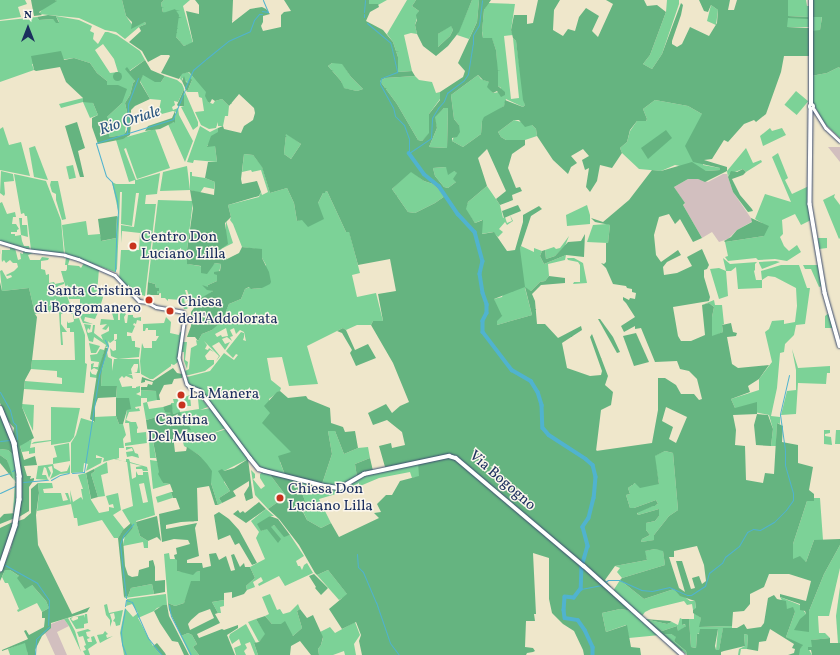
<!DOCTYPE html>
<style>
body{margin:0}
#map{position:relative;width:840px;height:655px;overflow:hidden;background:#efe7cb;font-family:Vollkorn,serif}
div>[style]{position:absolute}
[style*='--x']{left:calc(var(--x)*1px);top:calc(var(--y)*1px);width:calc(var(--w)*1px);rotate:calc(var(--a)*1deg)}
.industrial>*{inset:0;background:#d2bfbf}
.green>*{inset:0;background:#7cd297;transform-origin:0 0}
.forest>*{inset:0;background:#65b480}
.round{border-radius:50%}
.stream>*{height:1px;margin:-0.5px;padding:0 0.5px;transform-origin:0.5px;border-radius:0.5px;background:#50b3cf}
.river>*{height:3.5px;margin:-1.75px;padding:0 1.75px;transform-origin:1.75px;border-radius:1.75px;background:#50b3cf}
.roads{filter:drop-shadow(0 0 1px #3b4b6e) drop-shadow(0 0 1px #3b4b6e)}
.minor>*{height:2.5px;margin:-1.25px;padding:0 1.25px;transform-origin:1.25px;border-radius:1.25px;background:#fff}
.major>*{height:3.5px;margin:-1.75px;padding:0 1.75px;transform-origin:1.75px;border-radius:1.75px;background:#fff}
.major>.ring{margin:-1.75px;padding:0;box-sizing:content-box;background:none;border:3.5px solid #fff;border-radius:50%}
.highway>*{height:4.5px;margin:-2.25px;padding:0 2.25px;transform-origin:2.25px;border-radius:2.25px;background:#fff}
.dots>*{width:11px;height:11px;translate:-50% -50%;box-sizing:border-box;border:2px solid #fbf7ec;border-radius:50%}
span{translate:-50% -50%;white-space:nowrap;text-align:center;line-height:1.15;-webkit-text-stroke:3px #fbf7ec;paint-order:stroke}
.poi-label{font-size:15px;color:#1b2f5e}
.left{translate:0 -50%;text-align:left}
.right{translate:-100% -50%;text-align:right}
.street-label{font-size:15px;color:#1b2f5e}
.water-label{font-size:16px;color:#2b5780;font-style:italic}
.north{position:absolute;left:8px;top:8px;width:40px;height:40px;-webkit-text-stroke:3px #fbf7ec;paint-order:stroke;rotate:0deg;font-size:11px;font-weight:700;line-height:16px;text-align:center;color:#1b2f5e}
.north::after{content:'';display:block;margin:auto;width:14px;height:18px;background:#1b2f5e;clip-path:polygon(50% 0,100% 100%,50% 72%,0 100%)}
</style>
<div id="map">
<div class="industrial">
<div style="clip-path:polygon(828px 147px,840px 147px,840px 162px)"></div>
<div style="clip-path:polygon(723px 174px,727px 174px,733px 192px,753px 221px,737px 230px,728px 239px,719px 242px,712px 232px,702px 238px,683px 205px,685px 204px,674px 187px,688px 179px,698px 179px,708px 182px)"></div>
<div style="clip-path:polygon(64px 619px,69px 626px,57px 632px,67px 655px,55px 655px,45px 633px,51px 624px)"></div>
</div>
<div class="green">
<div style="clip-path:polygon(0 0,25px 0,27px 4px,18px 7px,21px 17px,0 20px)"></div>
<div style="clip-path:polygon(55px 0,122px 0,126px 16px,133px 26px,145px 22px,146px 24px,139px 27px,125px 39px,116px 32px,105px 30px,79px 18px,39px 14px,43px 8px,56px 1px)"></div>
<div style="clip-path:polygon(164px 0,190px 0,183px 6px,193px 43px,184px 46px,176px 37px,176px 34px,163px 13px,161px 3px)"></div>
<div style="clip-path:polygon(369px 0,387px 0,378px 5px,369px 4px)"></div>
<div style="clip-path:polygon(407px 0,416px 0,412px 6px,419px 11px,415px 25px,417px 34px,411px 33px,404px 35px,412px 71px,398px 72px,398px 57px,393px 42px,387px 34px)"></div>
<div style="clip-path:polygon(472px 0,479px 0,477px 22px,469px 39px,457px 35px)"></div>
<div style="clip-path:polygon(667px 0,679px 0,679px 4px,662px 54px,652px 69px,643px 64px,650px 55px,666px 12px)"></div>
<div style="clip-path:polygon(788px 0,806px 0,807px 6px,810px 6px,809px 17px,788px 16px)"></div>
<div style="clip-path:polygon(488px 3px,515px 4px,511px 30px,513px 35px,504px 36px,511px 99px,519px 98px,513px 38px,516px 41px,525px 105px,523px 107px,506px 99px,504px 106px,482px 121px,481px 134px,463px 147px,452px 141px,459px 125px,454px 119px,451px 95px,478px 75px,481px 79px,489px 82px,490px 89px,493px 93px,499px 92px,500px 95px,501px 88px,498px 86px,496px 50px,492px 39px,483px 38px,482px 31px,484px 10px)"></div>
<div style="clip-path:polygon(711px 5px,718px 10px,716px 25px,707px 21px)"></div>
<div style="clip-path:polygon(evenodd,56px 16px,79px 20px,92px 26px,90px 31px,94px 33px,93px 39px,98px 44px,105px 32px,108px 32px,117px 35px,140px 51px,145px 60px,129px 71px,135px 81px,133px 83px,130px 95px,125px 103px,127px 112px,125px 135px,109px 137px,107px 117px,122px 103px,117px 86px,106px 85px,107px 81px,97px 73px,90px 63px,74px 58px,32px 64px,34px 70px,0 82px,0 21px,37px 17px,39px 20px,53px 19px,59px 22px,56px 16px,103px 44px,114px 59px,118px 72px,110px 73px,95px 50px,103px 44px)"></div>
<div style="clip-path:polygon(822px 16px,820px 31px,812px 31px,812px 17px)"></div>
<div style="left:787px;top:18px;width:22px;height:9px"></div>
<div style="clip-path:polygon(451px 25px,453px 30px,450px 36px,438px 47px,438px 34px)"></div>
<div style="clip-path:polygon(332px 63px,342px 63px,351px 77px,363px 89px,357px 91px,343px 88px,341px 81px,328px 66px)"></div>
<div style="clip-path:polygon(839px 67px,840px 69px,840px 138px,824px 123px,813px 103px,811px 76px,827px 73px)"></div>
<div style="clip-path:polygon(188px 72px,202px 85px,207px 92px,208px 102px,213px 104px,215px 101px,222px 99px,229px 106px,228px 116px,225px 116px,223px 126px,218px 126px,218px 122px,216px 128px,209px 129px,201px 125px,195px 112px,204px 111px,202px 98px,199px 97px,198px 92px,187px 92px,192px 80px,188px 83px,182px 78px,182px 81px,180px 79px,181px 74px)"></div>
<div style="clip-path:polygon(143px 74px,161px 82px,165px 76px,177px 80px,182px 84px,184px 89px,178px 102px,174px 101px,175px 105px,172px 107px,173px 110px,178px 108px,179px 115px,193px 141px,185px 162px,168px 124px,174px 122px,176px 112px,173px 111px,158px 115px,161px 100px,150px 99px,140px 81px)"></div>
<div style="clip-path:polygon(415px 76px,419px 80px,432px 82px,436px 93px,440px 92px,440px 99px,429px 114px,430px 133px,422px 141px,418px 140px,397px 104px,380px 81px,385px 78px)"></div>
<div style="left:796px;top:91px;width:16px;height:18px;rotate:40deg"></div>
<div style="clip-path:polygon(185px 92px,198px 122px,198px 126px,193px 130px,181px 107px,184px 106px,183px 99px)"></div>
<div style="clip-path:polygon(83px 98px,93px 103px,98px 115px,90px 118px,83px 102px,61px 108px,59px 104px)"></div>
<div style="clip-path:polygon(655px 100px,688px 106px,702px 114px,703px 165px,720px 168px,720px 170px,706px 171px,675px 165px,661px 171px,639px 169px,622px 153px,620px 148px,627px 142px,630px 131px,637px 121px,646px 121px,647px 119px,643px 109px)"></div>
<div style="clip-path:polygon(444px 108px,448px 108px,447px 148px,429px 147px,437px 128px,434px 117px)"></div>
<div style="clip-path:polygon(514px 120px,532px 125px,536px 129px,537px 136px,525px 140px,506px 140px,501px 137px,498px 132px)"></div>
<div style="clip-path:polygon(200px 126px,210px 132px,218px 128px,219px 132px,207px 146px,215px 146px,217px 162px,194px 160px,193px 163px,187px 162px)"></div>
<div style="clip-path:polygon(3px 127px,9px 145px,21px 142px,30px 176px,0 170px,0 129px)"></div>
<div style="clip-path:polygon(770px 128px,772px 131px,782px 128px,786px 135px,763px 146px,760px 136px)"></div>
<div style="clip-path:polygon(155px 129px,170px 168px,137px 179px,126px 148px,124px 149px,136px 180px,160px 173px,157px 194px,146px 195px,145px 204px,156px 204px,145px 296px,142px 295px,140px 289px,136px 289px,132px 294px,131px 289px,125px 287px,119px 281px,121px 250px,139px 250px,140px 233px,122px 231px,121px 243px,121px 225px,134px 227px,139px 193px,136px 193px,132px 226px,121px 224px,122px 192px,120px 192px,119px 224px,117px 269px,115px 272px,65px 254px,62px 225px,86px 221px,88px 235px,100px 234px,102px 241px,116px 238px,117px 217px,119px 215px,112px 182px,116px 184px,135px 184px,135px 180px,129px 182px,116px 140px)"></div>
<div style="clip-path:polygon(286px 133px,301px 144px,291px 159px,284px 154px)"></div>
<div style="clip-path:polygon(35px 146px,48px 180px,34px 177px,29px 148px)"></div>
<div style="clip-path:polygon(746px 148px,753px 163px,761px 160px,762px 162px,746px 172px,743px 169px,729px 174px,728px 177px,727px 171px)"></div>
<div style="clip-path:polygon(778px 153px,788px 178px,785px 180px,792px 194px,809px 186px,811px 220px,801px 225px,795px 214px,782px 220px,783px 234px,780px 237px,784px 246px,789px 251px,797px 245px,801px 252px,787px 261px,775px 259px,758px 260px,756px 258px,728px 261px,725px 257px,728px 256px,725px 242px,764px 236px,762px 223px,755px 219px,765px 194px,791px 202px,772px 157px)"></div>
<div style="clip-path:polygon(evenodd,244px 154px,253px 155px,262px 166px,270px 193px,287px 188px,294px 203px,297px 221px,302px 219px,318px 203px,323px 193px,327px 191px,346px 232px,349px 231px,360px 273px,352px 275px,357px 297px,376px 293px,383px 321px,373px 321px,371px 325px,357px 325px,346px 330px,343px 328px,307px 346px,318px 384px,289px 386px,282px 357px,267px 358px,271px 380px,281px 388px,280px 391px,269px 399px,274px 434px,292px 452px,280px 462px,285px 475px,261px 468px,247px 453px,200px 389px,188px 385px,187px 377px,210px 371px,224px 353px,234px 360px,238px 355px,236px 354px,233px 358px,226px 351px,241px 332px,244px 333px,244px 337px,243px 340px,246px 341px,244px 332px,240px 330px,236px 334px,234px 328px,230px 330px,233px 336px,230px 337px,232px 341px,227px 337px,222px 339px,225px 344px,230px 342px,225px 350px,219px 342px,212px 346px,220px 356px,216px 361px,219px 356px,204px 341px,207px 345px,205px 349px,208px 350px,209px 348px,214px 352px,210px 350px,205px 356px,207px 360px,214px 360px,214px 364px,205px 371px,189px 375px,186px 375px,185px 371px,189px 369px,191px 348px,197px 345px,196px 340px,198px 341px,202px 334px,212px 330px,223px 317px,229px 304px,241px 299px,245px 289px,250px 287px,252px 289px,262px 288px,266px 265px,262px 258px,262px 250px,242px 247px,233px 224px,230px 220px,231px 217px,228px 205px,259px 197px,261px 192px,262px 195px,268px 192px,261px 170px,252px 172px,251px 170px,242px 172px,244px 154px,226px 328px,228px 336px,222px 337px,221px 335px,217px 337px,215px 334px,226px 328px)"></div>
<div style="left:73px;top:165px;width:13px;height:7px;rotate:77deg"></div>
<div style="clip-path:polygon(187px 166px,190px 190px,190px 172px,192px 172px,192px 176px,205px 178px,215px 182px,214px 189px,204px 187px,200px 193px,190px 190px,160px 191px,163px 172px)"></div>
<div style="clip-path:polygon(446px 167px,458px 173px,456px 182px,448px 188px,444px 187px,435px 176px,433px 168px)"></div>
<div style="clip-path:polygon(1px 171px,13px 174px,14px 181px,4px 182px,5px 194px,4px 196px,0 193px)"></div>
<div style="clip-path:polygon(411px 171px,424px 181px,433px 184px,445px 196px,435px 203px,415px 213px,408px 212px,392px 189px)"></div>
<div style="clip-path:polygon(14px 174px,46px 181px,61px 220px,64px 254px,31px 250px,27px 216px,25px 216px,24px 213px,21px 214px)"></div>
<div style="clip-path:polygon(51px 181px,58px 181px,66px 219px,62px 220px,56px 200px,56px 194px,52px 192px,50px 185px)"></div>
<div style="clip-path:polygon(487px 186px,500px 205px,503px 218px,505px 217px,507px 223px,512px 221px,510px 215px,513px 221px,507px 225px,505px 222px,499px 229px,503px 232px,498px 237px,493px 232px,481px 234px,482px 220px,475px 223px,465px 209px,468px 202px)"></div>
<div style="clip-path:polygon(835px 194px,834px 197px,840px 205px,840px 238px,839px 239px,823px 200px)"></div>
<div style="clip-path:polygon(158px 200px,193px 201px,187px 250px,188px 264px,210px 268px,215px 263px,221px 264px,217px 281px,208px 285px,208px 288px,202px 285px,213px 291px,202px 299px,191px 302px,187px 290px,185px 290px,188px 301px,186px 300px,184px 302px,190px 305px,187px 309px,184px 309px,180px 300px,168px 299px,168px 301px,165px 298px,161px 298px,161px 293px,157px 294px,157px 291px,159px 291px,156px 288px,155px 284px,148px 282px)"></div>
<div style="clip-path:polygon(2px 202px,7px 214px,15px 212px,16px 217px,13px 217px,12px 224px,16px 224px,19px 229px,17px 230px,17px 232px,11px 232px,11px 234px,15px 234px,15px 236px,21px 235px,19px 218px,22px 218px,22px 225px,27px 225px,28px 237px,21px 235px,22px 241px,24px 246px,29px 246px,30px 250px,0 241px,0 203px)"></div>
<div style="clip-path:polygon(587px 205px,590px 215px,590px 224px,567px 226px,566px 215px)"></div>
<div style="clip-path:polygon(226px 221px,233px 243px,221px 249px,226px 229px)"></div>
<div style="clip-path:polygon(607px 224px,610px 225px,608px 243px,587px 242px,593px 225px)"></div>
<div style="clip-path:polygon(569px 236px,565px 246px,555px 256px,546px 259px,545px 250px,554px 247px,556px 249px,560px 248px)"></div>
<div style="clip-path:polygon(818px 238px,827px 238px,827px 248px,819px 249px)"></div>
<div style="clip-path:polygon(521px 246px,534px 252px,534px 248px,542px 251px,540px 256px,544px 264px,566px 255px,565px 260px,548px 264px,549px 276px,545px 281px,540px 282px,531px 291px,525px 288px,532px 315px,497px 325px,494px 299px,502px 297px)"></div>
<div style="clip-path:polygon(0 247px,2px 259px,2px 250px,10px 250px,10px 247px,15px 248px,18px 260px,21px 259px,20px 253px,23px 254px,23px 251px,33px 253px,28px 255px,30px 260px,40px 260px,42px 257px,49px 258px,48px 260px,41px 261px,41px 269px,45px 270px,46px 275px,49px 274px,49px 283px,54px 282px,55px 284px,64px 282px,64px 284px,58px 286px,59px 289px,63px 287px,63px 290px,65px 290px,71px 307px,70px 310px,61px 314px,61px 324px,67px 332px,62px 332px,63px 345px,61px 345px,59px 312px,56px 313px,55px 311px,35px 314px,29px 288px,2px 291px,0 271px,2px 270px,7px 279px,12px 277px,11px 275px,7px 276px,6px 275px,14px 271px,18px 267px,17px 263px,13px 263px,10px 260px,6px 263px,4px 260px,2px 262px)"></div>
<div style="clip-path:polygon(66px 257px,70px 258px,68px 265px,79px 266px,81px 268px,84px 263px,99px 269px,97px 293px,104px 294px,100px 307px,80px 305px,80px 299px,69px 299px,61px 271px,66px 271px,67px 269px,67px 265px,65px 265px)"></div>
<div style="clip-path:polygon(567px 258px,574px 258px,583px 263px,587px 283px,573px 284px,574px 282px,580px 282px,580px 265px,578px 262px,568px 260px)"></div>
<div style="clip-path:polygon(723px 258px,730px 264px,757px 262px,755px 264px,755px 270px,754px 271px,756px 280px,762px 280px,761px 271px,781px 265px,799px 265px,807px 288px,810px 288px,805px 324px,796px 325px,794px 335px,785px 344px,784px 352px,780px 353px,777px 388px,771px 416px,780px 417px,780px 424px,777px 423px,776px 446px,771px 446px,773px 429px,769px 415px,735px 408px,731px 399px,759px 390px,759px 379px,772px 362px,765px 332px,769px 329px,772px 321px,784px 320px,784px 324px,795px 322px,797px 306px,796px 288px,775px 277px,768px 276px,762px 280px,762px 288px,738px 289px,736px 267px,731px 271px,726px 271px,728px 296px,719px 299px,710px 269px,719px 268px,726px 271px)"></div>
<div style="clip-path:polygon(776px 261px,780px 262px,762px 269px,759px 263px,759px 262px)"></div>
<div style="clip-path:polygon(803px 265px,818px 265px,822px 286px,819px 287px,811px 269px,805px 269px)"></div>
<div style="clip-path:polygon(714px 300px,715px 305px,722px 305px,724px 324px,722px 325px,723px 332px,712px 337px,712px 317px,714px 307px,709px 303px,702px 305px)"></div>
<div style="clip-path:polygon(91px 307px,100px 308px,95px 319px,85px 317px,84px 321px,93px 324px,83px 323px,80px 316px,81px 314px,90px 314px)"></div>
<div style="clip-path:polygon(120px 310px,126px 314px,124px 317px,125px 323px,127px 323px,128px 315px,133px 315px,133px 317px,135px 318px,141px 317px,141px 321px,137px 320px,136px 324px,134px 323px,133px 325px,135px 326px,132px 333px,127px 332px,127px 336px,131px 336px,132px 341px,135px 341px,135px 347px,131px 346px,130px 343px,131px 346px,140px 348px,139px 357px,118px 359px,111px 356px,110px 348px,113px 351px,116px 350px,116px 341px,114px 341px,117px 339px,117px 334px,114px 334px,114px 340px,110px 343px,108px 341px,109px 346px,105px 348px,97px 378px,90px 377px,90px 371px,92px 374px,96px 375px,98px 370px,94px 368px,91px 370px,91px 364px,94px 363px,93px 367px,98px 367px,99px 362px,91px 361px,90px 355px,97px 354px,100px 349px,104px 350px,106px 345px,94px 337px,93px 342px,89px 341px,84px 324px,91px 325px,90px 330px,88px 328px,87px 331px,88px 333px,92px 332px,93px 325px,95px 325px,94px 333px,103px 340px,101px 335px,109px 331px,109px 326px,106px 330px,102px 329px,107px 324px,100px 325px,101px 319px,114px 320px,112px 313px,118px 311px,118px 320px,120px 320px)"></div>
<div style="clip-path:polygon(71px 311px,74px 311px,74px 319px,79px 318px,85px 335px,85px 363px,87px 364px,84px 393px,24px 389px,25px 381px,62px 384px,62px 378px,57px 377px,57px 371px,31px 369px,32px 360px,75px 360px,74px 332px,70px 332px,70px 328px,67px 328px,67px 321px,68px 323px,73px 322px,74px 321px,73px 314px,71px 314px)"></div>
<div style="clip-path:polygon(829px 313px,833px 328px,825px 328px,825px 316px)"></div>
<div style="clip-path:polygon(166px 317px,171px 322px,170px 333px,179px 335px,180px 332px,182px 332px,178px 362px,174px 365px,171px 364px,171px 366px,153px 379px,150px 379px,141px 374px,140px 361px,142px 343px,144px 348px,152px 348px,152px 341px,156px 341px,159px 336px,156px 336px,156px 330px,148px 330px,148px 328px,146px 328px,145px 331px,143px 331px,143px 324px,164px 323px)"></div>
<div style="clip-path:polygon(182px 342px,187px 342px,185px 360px,188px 362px,187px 369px,184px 361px,184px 352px,180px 352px)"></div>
<div style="clip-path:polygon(89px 343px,100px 346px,96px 353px,91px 353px)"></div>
<div style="clip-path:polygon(792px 349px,798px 368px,830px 366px,830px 373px,827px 373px,826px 384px,798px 383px,796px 414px,781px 415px,787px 391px,796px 390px,796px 370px)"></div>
<div style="clip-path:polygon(107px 352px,108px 357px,112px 359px,112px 371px,114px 359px,139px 359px,140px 373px,134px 373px,137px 372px,138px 367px,138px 364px,134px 364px,131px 369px,132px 374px,128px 375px,132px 375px,133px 379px,126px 376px,124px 378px,122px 376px,119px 379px,122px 387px,132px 386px,132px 388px,136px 388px,136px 387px,140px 386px,140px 392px,136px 394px,141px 396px,141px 406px,135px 407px,136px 409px,139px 408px,140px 411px,129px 412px,126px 420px,131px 422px,136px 422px,138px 428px,137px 429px,137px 433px,146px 432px,147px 443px,125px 446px,125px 443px,131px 442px,129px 423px,125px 423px,129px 398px,116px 398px,117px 386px,101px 386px,102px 370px)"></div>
<div style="clip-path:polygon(141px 390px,157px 391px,157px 400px,147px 402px,149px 409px,163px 407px,165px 411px,171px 413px,146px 420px,143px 403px,147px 402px,147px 398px,141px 398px)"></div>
<div style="clip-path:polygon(190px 395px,191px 406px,185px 406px,185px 404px,183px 404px,182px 398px)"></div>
<div style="clip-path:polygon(200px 396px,208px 407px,200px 410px,211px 408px,226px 428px,210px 434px,227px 429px,248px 459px,224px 471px,224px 482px,230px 491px,219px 498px,222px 503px,218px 505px,211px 483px,211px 472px,199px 455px,184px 446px,181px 434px,190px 430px,178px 423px,176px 418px,181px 416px,177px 413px,173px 414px,171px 403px,174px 403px,173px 399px,178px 399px,180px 412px,199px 409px,198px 399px,196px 398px)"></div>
<div style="clip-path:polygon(22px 404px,34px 405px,33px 431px,22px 407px)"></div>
<div style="clip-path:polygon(51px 407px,80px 408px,74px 437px,70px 442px,57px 444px,51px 445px,51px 441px,31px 444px,34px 442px,51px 440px)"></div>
<div style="clip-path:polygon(evenodd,116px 416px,119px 424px,123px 424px,126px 435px,123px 439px,124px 448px,119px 448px,119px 458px,116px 459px,126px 462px,126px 459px,129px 459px,130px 462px,147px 467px,148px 471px,143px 471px,142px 469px,136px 469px,136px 467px,142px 466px,130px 463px,132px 479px,136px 477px,136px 471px,138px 475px,143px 475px,143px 472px,148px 472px,155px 515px,136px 521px,140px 536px,148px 541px,148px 548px,144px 548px,143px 542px,123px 546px,125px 535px,133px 528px,122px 510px,133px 506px,127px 462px,114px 459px,103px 462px,104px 458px,96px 455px,96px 458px,102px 458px,101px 463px,86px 471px,88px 464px,84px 463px,83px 472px,71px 473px,71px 443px,76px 435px,81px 418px,94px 422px,94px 417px,116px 416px,144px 483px,148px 502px,143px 503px,139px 484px,144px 483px)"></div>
<div style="clip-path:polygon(824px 430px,830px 430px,830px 433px,825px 434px,825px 436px,831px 437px,832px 445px,824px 444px)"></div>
<div style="clip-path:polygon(836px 430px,840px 430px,840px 444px,835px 444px)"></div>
<div style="clip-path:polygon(328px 431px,335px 431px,344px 454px,358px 448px,368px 447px,370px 458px,355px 464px,357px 477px,338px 487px,322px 484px,332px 454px)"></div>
<div style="clip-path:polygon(32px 438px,30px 448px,35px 447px,35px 453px,29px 454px,29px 451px,22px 452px,20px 446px,22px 443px,31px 440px)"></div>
<div style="clip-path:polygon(149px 441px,153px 441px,156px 458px,150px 458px)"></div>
<div style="clip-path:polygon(69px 443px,70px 461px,53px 464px,54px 468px,61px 472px,67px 471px,70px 464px,70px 473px,60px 474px,50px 479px,53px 472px,52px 466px,48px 467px,51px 473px,49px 478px,46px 468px,44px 467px,42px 475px,46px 475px,48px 480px,36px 479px,38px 466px,53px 464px,53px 458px,57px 457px,54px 446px)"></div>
<div style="clip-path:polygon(126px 447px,132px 447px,133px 448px,135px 453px,138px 454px,139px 458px,132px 456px,127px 457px,126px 452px,133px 451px,132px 448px,126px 450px)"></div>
<div style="clip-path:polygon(0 449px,8px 450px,15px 456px,18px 482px,16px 483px,9px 469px,7px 460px,0 455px)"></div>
<div style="clip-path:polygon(665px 451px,673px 453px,678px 510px,669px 516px,654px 535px,655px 540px,641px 542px,642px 539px,650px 535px,646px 530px,646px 523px,655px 521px,659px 516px,659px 509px,638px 515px,637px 512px,658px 504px,656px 500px,634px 508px,630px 508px,626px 495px,630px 494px,628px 488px,635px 483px,659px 484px,654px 456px)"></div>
<div style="clip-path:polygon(150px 460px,157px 461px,163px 483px,170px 484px,153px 489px)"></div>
<div style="clip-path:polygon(107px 462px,108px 473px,101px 475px,105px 496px,98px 497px,91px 474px,95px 471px,94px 469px)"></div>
<div style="clip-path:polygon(419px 463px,419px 477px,412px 478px,410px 472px,379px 478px,353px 489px,319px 499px,331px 523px,321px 528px,307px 520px,301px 507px,307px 506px,300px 488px,302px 481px,340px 489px,363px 476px)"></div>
<div style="clip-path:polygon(251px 470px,255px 474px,255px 478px,253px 479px,261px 489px,265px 486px,260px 478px,260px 474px,263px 472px,268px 472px,286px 496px,268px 509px,255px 495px)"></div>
<div style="clip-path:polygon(86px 473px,91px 500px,99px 513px,109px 511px,109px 507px,114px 508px,113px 504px,109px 505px,106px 496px,118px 493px,121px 510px,113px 515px,124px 529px,118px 538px,114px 538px,102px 520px,78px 526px,77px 518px,74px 518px,71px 504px,37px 511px,39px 493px,38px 483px,52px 483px,53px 488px,43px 489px,44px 493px,61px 493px,63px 501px,68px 500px,65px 493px,68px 493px,71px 503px,70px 490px,73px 502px,81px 497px,83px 500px,81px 489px,83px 489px,78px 475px)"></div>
<div style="left:18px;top:483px;width:30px;height:3px;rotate:94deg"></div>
<div style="left:171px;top:492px;width:6px;height:16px;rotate:72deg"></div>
<div style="clip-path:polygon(814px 498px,820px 498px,823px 540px,814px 540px,806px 562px,797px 558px,793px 560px,793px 544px,807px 501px,814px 501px)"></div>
<div style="clip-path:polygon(266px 509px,274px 516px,270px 516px,261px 531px,274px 525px,284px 536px,290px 535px,304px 556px,296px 561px,298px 566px,300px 566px,302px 570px,304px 565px,307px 563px,313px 573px,285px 586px,279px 576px,259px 586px,258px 584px,263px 581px,261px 577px,253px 582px,255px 587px,247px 590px,246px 586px,255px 578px,250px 567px,265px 559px,256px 538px,259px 532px,251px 521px)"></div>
<div style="clip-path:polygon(840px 545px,840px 568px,829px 616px,818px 616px,819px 633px,825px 633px,830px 638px,812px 640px,812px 648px,808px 648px,812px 655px,799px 655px,799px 649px,802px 646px,786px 637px,795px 612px,787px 609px,780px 597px,800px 605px,806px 614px,809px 632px,809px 611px,824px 574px)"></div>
<div style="clip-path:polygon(655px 549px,663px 550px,665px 565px,622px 578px,617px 572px,620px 568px,615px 566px,647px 560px,644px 551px)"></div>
<div style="clip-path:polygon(169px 553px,170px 559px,177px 559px,177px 571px,190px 573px,200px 571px,200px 581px,190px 584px,190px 589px,184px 603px,175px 606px,168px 603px,164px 554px)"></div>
<div style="clip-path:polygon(5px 570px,10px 570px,32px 585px,46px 601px,49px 608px,42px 612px,37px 603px,18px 612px,17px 610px,19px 609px,8px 583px,5px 583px,2px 577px)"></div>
<div style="clip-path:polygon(328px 570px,348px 595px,339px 600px,317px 575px)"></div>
<div style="clip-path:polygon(620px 580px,644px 599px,674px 589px,690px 601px,695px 601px,696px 609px,693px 610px,692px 604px,687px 605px,684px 601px,651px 609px,645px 612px,642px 616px,613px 591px)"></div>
<div style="clip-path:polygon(152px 584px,154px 594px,125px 598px,124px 597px,128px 596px,131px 588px)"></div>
<div style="clip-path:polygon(840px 587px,840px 643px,838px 643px,836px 616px)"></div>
<div style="clip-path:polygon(166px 594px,167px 605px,157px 608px,154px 611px,138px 618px,153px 646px,161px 655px,124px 655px,120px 633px,125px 608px,133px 617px,138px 613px,132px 604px,126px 606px,127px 599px)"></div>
<div style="clip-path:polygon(270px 594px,277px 610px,280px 609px,283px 614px,290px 612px,298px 604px,300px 609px,297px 611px,302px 628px,293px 636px,281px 624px,272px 624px,265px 616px,269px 614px,262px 597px)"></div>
<div style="clip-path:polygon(224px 600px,224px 606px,220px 607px,221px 613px,218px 613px,212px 602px)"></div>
<div style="clip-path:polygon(107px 604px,109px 613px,123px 610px,120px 625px,116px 626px,115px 622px,113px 621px,115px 618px,114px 613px,110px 614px,112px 621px,110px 627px,110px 620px,106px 615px,104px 605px)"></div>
<div style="clip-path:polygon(620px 609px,633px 611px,660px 635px,629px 638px,626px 625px,606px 632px,602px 613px)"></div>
<div style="clip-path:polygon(694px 613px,701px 618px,700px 627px,732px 626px,732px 629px,723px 629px,719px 650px,716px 650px,718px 629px,697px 634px,696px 648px,691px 647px,689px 619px,694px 619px)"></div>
<div style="clip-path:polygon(85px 614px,87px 614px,88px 623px,84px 624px,84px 628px,76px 629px,70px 619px,70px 618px,73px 617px,71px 619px,73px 621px,78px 619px,78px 617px,75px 617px,84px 615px,84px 618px)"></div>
<div style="clip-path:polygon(68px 618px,75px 631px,81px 652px,69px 626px,64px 619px)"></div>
<div style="clip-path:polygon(680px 618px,682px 619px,682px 625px,686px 624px,686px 626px,678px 632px,677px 626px,662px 631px,649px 620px,667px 624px,672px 622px,678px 625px)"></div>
<div style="clip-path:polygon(256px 619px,266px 634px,259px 642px,248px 622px)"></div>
<div style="clip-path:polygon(355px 622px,360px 635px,354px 644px,356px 655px,345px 655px,344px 651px,333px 655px,319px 655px,318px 649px,321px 645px,323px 638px,320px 632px,330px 627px,335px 633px)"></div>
<div style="clip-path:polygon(246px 624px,256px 643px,254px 643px,258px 655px,255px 655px,250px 642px,245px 644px,247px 648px,244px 651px,246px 655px,236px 655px,234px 648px,241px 645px,239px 639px,232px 644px,229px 637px,230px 634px)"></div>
<div style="clip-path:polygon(88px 629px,91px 631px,86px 632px,87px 636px,90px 638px,87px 639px,88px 642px,92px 642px,91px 637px,94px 636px,97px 643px,88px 649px,90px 655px,85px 655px,83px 651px,86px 650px,84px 646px,86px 645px,83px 636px,79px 637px,77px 632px)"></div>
<div style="clip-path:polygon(105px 631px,108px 634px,106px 635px,107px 638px,113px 636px,100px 643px,97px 635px,103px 634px)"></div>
<div style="clip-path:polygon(188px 633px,192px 635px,197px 644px,193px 647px,199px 655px,190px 655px,181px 636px)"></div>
<div style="clip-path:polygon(665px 634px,671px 634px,677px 637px,674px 641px,686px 651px,687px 655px)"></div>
<div style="clip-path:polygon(744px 634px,748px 635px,747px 649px,741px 649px,740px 655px,738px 655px,739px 649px,745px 646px)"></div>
<div style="clip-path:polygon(26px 642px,28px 655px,10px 655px,8px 649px)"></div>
</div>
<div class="forest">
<div style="clip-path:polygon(31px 0,55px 0,57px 1px,39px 12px,42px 15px,34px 16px)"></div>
<div style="clip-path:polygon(evenodd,122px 0,164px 0,161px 3px,163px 13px,175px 9px,179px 15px,176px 37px,184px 46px,193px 42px,186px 11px,199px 14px,199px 5px,195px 0,233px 0,232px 23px,250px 9px,262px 7px,266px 9px,270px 14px,263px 16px,263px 22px,261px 26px,263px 31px,281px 27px,281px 15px,284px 12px,291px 11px,284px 0,369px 0,369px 4px,378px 4px,379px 7px,370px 12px,366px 21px,383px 30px,393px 42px,398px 57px,398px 72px,412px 71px,415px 76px,385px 78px,380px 81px,397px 104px,418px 140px,422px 141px,429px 133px,429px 114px,440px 100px,440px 92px,463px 77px,465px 71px,458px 63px,477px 22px,479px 0,491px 0,484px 10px,482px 32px,483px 38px,492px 38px,496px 50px,498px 72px,498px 86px,505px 92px,505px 95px,501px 97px,497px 91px,493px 93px,487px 87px,489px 82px,483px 80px,478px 75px,451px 95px,454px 119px,459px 125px,460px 132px,457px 137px,452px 138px,452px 141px,463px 147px,481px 134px,482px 121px,484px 117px,504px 106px,505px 100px,523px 107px,525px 105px,523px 100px,516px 41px,513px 38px,511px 30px,514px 15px,527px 15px,527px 24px,533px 23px,538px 0,560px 0,554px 10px,553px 30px,563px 36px,568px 29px,575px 31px,579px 17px,586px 8px,599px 16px,592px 31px,598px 37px,613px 4px,606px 0,644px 0,647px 6px,657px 5px,666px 12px,650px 55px,643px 64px,652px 69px,662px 54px,681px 3px,683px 5px,681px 15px,672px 41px,672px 44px,677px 47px,682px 44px,690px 27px,709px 36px,717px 23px,718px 10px,711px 5px,708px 12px,704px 11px,699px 0,730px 0,728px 10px,734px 10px,737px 0,788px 0,788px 16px,809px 17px,808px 19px,788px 18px,787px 27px,809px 28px,809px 56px,784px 56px,781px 72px,766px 114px,756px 122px,754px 120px,744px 124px,728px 142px,724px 140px,712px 159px,704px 160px,727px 167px,727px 171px,705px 182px,698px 179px,688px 179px,674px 187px,685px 203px,683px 205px,702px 238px,693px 242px,680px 219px,675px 224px,669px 214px,659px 217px,654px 235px,656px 255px,661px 262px,678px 250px,681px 255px,667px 262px,663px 267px,664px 275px,677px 273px,692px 266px,687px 257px,702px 249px,709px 265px,707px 269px,704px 270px,704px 277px,710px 297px,709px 301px,673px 307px,678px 336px,681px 341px,691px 341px,705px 335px,702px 305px,709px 303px,714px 307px,712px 317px,712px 336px,723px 332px,722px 325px,731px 323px,733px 332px,737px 333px,736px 336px,727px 337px,732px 364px,738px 368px,769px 365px,759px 379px,748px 386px,750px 392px,731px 399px,735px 408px,757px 402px,757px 414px,768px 415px,773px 429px,771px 446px,756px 445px,754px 425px,757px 414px,733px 415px,736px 430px,735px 445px,745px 446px,746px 480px,763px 483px,765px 473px,774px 474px,777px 423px,783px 426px,782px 442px,798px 445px,798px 463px,813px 467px,809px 490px,814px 494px,814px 501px,807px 501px,793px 544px,793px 559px,800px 556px,806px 562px,814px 540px,840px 539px,840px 545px,824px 574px,809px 611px,809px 632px,794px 630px,800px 619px,806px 614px,805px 611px,800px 610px,800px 604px,780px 597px,780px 594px,806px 601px,811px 581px,789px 574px,769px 574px,764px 587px,750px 594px,750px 604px,744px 611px,733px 612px,732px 626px,699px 627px,701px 618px,693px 613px,693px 610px,696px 608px,695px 601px,680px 596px,674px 589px,644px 599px,620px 580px,622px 578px,665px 565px,663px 551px,655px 549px,645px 551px,647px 560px,615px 566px,605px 580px,611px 587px,610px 592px,633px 611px,620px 609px,602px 613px,606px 632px,627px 625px,631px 647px,640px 648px,641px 655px,584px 655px,583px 650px,574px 631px,563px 624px,552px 613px,549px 599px,549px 558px,533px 553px,536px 614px,534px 614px,535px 621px,526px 621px,525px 647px,533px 648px,535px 651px,533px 652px,527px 653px,526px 655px,362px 655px,359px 641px,361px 635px,356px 622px,342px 629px,329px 609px,347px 594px,328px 570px,317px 575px,315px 573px,299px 545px,279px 519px,268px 509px,286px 496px,268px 472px,302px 481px,300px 488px,307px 506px,301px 508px,307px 520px,321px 528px,331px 523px,339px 537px,379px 518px,374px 513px,381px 512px,377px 504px,386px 495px,392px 495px,400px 481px,419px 476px,418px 462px,385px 467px,379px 446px,391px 443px,392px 448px,405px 445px,402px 432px,387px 420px,373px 425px,368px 413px,386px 404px,392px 413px,400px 406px,409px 402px,393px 363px,371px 325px,373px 321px,383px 321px,378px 294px,396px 291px,390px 259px,358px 265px,349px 232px,346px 232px,327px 191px,323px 193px,318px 203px,324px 219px,308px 227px,302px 220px,297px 221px,294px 203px,287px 188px,270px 193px,262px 167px,253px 155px,244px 154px,241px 179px,242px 184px,257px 181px,261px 192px,259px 196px,228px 205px,231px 217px,225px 223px,228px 244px,221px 249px,227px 259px,239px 253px,242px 247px,262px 249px,262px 258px,269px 272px,271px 282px,270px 284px,262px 288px,251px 289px,249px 287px,245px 289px,241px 299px,229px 304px,222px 321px,212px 330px,202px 334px,198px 341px,195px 337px,187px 337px,191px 326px,191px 312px,196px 305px,196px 301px,213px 291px,207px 290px,202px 285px,208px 287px,208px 285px,217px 281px,217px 275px,214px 274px,214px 272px,220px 271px,221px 264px,215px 263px,207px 274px,201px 273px,201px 266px,187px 264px,187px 250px,193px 208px,190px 190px,214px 195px,215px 182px,205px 178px,208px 162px,217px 162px,215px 146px,207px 147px,211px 136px,218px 132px,218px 128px,223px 126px,224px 129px,241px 133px,244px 126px,253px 120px,255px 113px,254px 108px,239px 94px,229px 106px,222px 99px,215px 101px,212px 99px,210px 103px,208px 102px,205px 96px,206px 92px,189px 72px,182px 74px,179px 79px,161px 73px,170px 56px,169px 55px,161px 55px,148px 62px,142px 51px,129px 42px,141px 31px,139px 27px,146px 24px,145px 22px,131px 29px,132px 22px,126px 16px,122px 0,332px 63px,342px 64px,351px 77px,363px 89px,357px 91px,344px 88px,341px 81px,328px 66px,332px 63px,122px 0,655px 100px,688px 106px,702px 114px,685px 146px,693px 162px,720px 168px,720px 170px,706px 171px,692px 162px,661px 171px,652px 170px,629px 200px,603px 222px,591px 218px,595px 222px,610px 225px,608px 243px,606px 243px,606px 262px,604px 264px,601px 263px,606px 268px,613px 284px,626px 286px,627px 288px,632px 289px,632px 292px,636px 293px,635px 299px,630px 298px,629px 300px,623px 297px,623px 300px,626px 303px,635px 317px,621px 326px,624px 332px,635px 326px,635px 329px,641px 328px,655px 362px,677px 361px,680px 369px,689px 371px,697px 379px,702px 399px,699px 400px,694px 394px,681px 394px,676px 385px,665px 378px,658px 378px,658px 410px,652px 443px,596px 451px,601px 410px,611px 405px,613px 392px,605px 385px,608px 376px,592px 334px,590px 337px,602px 371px,601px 375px,590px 376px,567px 368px,562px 343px,582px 330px,581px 326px,558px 338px,545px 324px,537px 324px,535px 301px,532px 294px,541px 285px,565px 283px,565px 278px,549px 276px,545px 281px,540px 282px,531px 291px,525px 287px,520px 249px,531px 216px,542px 209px,539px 206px,523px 215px,523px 222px,515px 250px,507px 251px,494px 232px,482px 234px,483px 220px,475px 223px,466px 209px,468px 202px,487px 186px,478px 158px,487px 149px,506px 191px,496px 199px,500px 205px,513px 200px,512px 195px,522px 191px,520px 187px,516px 188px,508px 168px,512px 154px,525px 145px,525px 140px,506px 140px,501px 137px,498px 132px,514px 120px,519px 120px,525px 127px,532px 125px,536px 129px,537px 136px,553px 160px,568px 174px,571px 167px,577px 163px,571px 156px,583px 149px,589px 156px,582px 160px,585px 170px,589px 168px,586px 187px,590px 192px,597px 181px,600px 165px,612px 168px,622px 153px,620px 148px,627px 142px,630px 130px,637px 121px,646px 121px,647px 119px,643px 109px,655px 100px,122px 0,444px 108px,448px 108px,447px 148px,429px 147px,437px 128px,435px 117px,444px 108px,122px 0,286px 134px,301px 144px,291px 159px,284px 154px,286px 134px,122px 0,446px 167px,448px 175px,454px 171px,457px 173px,453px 179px,456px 182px,448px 188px,444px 187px,435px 176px,433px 168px,446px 167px,122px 0,411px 172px,424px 181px,433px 184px,445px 196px,435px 203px,415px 213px,408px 212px,392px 189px,411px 172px,122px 0,525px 287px,532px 315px,497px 325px,497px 321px,502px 316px,494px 299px,525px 287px,122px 0,666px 407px,687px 417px,676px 443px,669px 439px,673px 427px,662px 421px,666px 407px,122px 0,665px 451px,673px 453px,678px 510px,669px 516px,654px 535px,654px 540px,641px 542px,642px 539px,650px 535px,646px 530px,646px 523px,655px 521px,659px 516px,659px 509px,638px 515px,637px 513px,658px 504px,656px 500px,634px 508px,630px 508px,626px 495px,630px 494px,628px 488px,635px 483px,640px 488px,659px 484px,655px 456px,665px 451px,122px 0,697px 546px,704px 565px,706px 581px,702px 584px,699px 576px,692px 578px,695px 588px,691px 589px,682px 561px,676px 561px,685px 592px,679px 588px,669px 557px,674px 557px,674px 551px,697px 546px)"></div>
<div style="clip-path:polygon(evenodd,416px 0,472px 0,459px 32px,448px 46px,436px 56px,423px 46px,417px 34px,415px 25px,417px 20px,416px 15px,419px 11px,412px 6px,416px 0,451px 26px,453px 30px,450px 36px,438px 47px,438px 34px,451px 26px)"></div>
<div style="clip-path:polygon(812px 0,840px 0,840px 69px,839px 67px,827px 73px,811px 76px,812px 31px,820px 30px,822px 17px,812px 17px)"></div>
<div style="clip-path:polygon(48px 15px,56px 16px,59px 23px,56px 23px,53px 19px,39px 20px,37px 17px)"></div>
<div style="clip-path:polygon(61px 51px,64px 60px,74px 58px,90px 63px,97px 73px,107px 81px,107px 85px,118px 85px,127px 89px,122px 103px,107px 117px,113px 128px,109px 132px,109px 137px,124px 135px,127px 130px,127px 112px,125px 103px,130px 95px,133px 83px,135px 81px,125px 69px,127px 67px,130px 71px,145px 60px,151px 70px,165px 76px,161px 82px,155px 82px,143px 75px,140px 82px,150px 99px,135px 106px,131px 110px,131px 124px,130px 135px,123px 139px,98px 144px,92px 127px,92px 118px,98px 115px,93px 103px,83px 102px,83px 98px,66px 82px,60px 67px,36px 71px,34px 70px,31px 56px)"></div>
<div class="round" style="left:112.5px;top:71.5px;width:9px;height:9px"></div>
<div style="clip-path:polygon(184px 76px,186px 82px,188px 83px,190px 78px,192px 80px,187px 92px,182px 81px)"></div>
<div style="clip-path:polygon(184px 89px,184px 106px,178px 106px,177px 105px)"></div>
<div style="clip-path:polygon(175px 111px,175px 123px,174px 122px,160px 129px,145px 131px,148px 126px,172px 118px)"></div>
<div style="clip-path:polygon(77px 122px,85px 148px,78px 151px,84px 177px,80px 177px,65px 126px)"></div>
<div style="clip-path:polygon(666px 130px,672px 138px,648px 159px,641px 148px)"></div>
<div style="clip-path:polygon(743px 169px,746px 172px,743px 175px,732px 179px,740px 195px,752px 209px,753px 211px,748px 212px,733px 192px,728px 177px,731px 171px,737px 172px)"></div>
<div style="clip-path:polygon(518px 205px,521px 211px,504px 218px,502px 211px)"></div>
<div style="clip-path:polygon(117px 216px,116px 238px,101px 241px,98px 219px)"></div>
<div style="clip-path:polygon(751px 218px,769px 226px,764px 236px,725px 242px,724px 241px,731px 237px,737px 230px,752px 222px)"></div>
<div style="clip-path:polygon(585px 234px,584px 257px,566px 255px,544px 264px,540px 256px,542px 251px,545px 250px,546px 259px,555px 256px,568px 242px,581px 241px)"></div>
<div style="clip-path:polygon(0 282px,2px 291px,29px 288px,35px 314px,37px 317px,31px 369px,25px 380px,22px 407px,34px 438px,20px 446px,24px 460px,35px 456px,37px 465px,24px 466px,27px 476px,31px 476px,30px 479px,34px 478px,34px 480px,29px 487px,29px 511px,19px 517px,22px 492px,21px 474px,13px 434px,14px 428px,8px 421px,0 403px)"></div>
<div style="clip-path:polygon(148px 282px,155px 284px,156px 288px,159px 288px,159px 291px,157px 291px,157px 294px,159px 293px,159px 295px,147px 295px)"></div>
<div style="clip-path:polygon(598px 319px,600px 319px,613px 337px,620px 352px,617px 353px)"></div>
<div style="clip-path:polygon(343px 328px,346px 330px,355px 350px,368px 344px,376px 358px,356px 366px,350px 353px,352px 350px,342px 333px,337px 331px)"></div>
<div style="clip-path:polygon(636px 333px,649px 362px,634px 366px,623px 336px)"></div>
<div style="clip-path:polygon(105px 348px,108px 348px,102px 370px,101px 386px,117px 386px,116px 397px,98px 398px,95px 406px,95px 422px,90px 419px,97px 374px)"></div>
<div style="clip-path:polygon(173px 368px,177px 373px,182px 374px,182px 378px,174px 379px,172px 384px,164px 385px,159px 395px,160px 400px,157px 400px,156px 391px,141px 390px,141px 387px,147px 387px,148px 384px,152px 385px,153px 382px,145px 380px,145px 382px,141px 383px,142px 377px,153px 381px)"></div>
<div style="clip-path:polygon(280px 391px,288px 398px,306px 396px,308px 399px,330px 408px,331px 423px,343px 427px,345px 432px,355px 431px,358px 448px,344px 454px,335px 431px,328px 431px,332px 454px,322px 484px,285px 475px,278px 456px,291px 452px,262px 423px,270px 413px,264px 406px,277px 392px)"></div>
<div style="clip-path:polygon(116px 398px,129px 398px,131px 409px,127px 410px,123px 424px,119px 424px,116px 416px)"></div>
<div style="clip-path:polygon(evenodd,172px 404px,173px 414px,180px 412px,181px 415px,176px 418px,178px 423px,181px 422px,184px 426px,189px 426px,191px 430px,187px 431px,186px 433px,173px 435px,175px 452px,186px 451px,187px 447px,199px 455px,207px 464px,212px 471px,211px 483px,218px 505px,215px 505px,209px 486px,197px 488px,198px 521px,181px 522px,166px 525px,166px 529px,197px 523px,195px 528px,199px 556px,187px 560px,187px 563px,202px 563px,203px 568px,211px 566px,209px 554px,216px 553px,219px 560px,226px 556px,231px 571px,235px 570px,231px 555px,234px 554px,240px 567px,244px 563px,245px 567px,250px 567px,255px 578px,246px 586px,247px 590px,244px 594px,232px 598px,232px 592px,224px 593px,224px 600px,212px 602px,218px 613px,215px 614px,220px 623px,197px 634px,199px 638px,222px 629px,224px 630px,238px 625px,238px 628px,227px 635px,235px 655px,199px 655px,193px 647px,197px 644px,192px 635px,188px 633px,181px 636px,169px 610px,168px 603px,175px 606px,184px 603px,191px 581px,200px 581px,200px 571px,196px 572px,193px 575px,177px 571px,177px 560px,175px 559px,174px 555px,177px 554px,176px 548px,190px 544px,188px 540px,174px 539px,162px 542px,159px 514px,180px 509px,176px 498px,173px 498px,171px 492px,173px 492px,170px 484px,163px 483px,158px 474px,159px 472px,153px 441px,149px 441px,146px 420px,171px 413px,165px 412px,163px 407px,172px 404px,210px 609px,214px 618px,190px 630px,188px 624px,191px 620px,199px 613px,210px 609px)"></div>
<div style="clip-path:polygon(0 411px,13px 443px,15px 456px,8px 450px,0 449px)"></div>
<div style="clip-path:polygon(0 455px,7px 460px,14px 480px,0 463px)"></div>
<div style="clip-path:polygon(370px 458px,373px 471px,357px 477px,355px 464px)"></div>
<div style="clip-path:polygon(248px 459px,253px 498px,246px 501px,244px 494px,249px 486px,249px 481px,233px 491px,236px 496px,222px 503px,219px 498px,230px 491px,218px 471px,222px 469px,224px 471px,234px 468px)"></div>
<div style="clip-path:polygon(94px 469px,95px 471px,91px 474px,98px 497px,91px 499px,86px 473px)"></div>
<div style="clip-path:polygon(38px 483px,39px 493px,36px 515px,38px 545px,72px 614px,90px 607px,87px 612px,51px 623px,51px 628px,42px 636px,35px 650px,36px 655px,28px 655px,25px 643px,2px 651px,2px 650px,28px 639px,24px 631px,26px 630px,29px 635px,44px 627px,45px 618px,42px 618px,42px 612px,49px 608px,46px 601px,32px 585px,25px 589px,17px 578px,19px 576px,10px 570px,5px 570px,0 581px,0 573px,10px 551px,18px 521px,24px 519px,31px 513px,31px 489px)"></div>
<div style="clip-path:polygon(259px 502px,266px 509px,246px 523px,233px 514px,238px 510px,240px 513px,243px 511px,245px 513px)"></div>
<div style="clip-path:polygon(219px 512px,229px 519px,239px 530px,257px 563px,252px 565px,239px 543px,235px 545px,230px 535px,218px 540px,214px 515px)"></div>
<div style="clip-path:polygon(16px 513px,15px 518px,0 524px,0 518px,4px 514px)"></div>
<div style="clip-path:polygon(157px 516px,161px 541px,157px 537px,148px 541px,140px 536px,136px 522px)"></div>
<div style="clip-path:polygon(270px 516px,278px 519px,290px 535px,284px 537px,274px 525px,271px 527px,281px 539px,278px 543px,267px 529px,261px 531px,257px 524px)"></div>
<div style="clip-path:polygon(15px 521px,0 565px,0 528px)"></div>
<div style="clip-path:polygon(131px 523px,133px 528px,123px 539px,125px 566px,128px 575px,132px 577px,138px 576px,139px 570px,149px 567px,149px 561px,153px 560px,155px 567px,155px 581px,165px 580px,165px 592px,154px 594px,152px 584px,131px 588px,128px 596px,124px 597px,118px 538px,123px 530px)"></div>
<div style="clip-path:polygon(314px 574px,328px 588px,321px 595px,315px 588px,316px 587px,309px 576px)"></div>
<div style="clip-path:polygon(774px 595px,777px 599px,786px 601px,787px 609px,793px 607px,795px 612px,786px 637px,803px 645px,800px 649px,799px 655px,788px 655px,794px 653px,795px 649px,792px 648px,794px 644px,770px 629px,766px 641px,759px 642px,758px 651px,747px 649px,748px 635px,744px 634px,745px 646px,724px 651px,721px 652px,721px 655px,687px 655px,686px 651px,674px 641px,676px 637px,671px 634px,665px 634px,683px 650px,682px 651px,645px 619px,670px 621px,672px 622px,667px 624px,649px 620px,662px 631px,677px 626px,678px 631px,686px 626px,685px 624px,682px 625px,682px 619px,689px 619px,691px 647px,696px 648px,697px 634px,699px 634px,700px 629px,718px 629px,715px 646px,716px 650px,719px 650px,723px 628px,737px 628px,744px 624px,747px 629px,761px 627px,764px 623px,768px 598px)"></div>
<div style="clip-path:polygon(163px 605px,167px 605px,169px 616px,189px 655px,184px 655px,178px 642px,172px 641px,160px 623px,154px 611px)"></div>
<div style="clip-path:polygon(300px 609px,307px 618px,313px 615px,323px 637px,321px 645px,318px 649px,319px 655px,311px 655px,300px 641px,291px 646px,290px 655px,258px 655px,254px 643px,259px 642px,265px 634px,256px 619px,265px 616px,272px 624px,281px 624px,285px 621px,293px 636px,302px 628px,297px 611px)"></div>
<div style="clip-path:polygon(830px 638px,830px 643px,840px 643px,840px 655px,812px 655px,811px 650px,808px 650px,808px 647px,812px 647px,811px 640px)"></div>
<div style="clip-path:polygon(157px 643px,165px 653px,166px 655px,161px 655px,153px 646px)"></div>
</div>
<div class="stream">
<div style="--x:262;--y:11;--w:6;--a:9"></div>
<div style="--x:268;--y:12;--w:13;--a:-113"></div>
<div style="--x:364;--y:12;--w:12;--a:-85"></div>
<div style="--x:364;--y:14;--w:3;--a:90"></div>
<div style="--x:367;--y:23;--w:30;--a:40"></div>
<div style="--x:390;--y:42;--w:3;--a:72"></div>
<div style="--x:391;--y:45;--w:28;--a:77"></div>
<div style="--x:397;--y:72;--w:17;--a:159"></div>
<div style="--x:381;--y:78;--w:6;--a:99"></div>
<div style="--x:380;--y:84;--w:26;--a:61"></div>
<div style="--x:393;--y:107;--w:9;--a:77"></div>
<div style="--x:395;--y:116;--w:13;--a:45"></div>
<div style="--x:404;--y:125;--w:15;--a:70"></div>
<div style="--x:409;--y:139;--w:13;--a:90"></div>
<div style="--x:206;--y:59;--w:28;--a:-39"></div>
<div style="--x:228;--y:41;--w:24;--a:-24"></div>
<div style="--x:250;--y:31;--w:12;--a:-70"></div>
<div style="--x:254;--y:20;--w:8;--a:-50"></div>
<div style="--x:259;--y:14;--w:3;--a:0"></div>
<div style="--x:185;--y:88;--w:20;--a:-66"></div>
<div style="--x:193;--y:70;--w:16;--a:-40"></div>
<div style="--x:127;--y:134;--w:30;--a:-88"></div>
<div style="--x:128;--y:104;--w:28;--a:-69"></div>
<div style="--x:409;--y:153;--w:27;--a:-34"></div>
<div style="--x:431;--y:138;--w:20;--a:-87"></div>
<div style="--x:432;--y:118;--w:12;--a:-59"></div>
<div style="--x:438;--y:108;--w:9;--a:-49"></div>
<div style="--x:444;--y:101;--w:9;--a:-69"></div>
<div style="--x:447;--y:93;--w:21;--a:-37"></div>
<div style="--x:464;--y:80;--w:7;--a:-56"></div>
<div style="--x:468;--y:74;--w:30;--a:-81"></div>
<div style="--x:473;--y:44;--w:9;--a:-90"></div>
<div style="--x:473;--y:35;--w:12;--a:-59"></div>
<div style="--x:479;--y:25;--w:25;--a:-83"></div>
<div style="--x:115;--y:271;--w:36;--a:-88"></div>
<div style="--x:116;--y:235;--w:23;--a:-85"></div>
<div style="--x:118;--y:212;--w:11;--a:-95"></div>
<div style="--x:117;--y:201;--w:20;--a:-105"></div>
<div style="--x:112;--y:182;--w:8;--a:-135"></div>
<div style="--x:106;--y:176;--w:34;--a:-107"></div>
<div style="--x:96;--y:143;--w:81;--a:-17.3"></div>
<div style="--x:173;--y:119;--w:32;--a:-68"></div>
<div style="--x:0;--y:392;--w:21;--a:61"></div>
<div style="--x:10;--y:410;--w:12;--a:76"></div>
<div style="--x:13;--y:422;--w:4;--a:45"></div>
<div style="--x:16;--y:425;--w:14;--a:86"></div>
<div style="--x:0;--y:441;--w:10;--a:-6"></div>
<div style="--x:12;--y:471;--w:4;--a:-27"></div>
<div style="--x:72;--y:473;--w:12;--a:-5"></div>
<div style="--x:84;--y:472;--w:98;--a:-81.2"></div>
<div style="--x:99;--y:375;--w:30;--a:-73"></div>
<div style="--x:108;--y:346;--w:7;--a:-117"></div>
<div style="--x:0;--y:476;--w:10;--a:-17"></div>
<div style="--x:51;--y:480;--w:10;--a:-29"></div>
<div style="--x:60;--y:475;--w:9;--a:-13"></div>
<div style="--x:23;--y:482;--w:25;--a:-5"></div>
<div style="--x:0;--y:493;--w:19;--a:-25"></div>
<div style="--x:357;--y:554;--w:13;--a:86"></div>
<div style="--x:358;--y:567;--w:7;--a:45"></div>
<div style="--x:363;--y:572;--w:33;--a:67"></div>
<div style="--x:376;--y:602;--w:43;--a:71.1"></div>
<div style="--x:390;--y:643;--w:15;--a:53"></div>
<div style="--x:5;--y:565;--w:37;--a:29"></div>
<div style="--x:37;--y:583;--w:21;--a:55"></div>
<div style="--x:49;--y:600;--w:25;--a:92"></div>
<div style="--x:604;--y:583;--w:5;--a:-37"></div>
<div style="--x:608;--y:580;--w:11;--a:0"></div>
<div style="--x:619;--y:580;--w:24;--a:24"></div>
<div style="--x:641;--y:590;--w:11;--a:5"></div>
<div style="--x:652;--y:591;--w:17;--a:-13"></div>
<div style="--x:669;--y:587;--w:20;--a:24"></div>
<div style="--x:687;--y:595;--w:4;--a:0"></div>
<div style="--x:691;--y:595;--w:17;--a:-33"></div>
<div style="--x:705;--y:586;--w:14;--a:-73"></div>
<div style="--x:709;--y:573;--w:16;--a:-38"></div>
<div style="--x:722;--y:563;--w:7;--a:-63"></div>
<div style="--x:725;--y:557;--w:18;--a:-38"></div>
<div style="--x:739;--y:546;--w:16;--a:-60"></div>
<div style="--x:747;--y:532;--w:7;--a:-27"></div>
<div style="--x:753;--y:529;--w:7;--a:8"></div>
<div style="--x:760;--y:530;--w:16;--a:-30"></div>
<div style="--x:774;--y:522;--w:17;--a:-45"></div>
<div style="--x:786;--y:510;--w:12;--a:-55"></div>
<div style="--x:793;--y:500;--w:7;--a:-90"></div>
<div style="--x:793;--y:493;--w:29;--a:-106"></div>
<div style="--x:785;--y:465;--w:15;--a:-90"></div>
<div style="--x:785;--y:450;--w:36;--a:-98"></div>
<div style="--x:780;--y:414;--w:40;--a:-77"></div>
<div style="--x:581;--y:589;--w:21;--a:-11"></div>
<div style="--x:126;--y:598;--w:54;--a:-96.3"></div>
<div style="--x:120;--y:544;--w:9;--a:-69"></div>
<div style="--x:123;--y:536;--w:16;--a:-50"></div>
<div style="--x:169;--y:605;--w:11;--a:80"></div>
<div style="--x:171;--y:616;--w:44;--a:62.9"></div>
<div style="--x:125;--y:606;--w:6;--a:-81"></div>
<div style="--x:126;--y:600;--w:6;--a:18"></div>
<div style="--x:132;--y:602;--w:39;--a:66"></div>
<div style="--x:148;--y:638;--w:22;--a:51"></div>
<div style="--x:125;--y:609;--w:23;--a:100"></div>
<div style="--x:121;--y:632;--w:12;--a:85"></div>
<div style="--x:122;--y:644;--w:12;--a:70"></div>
<div style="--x:35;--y:655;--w:16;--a:-86"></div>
<div style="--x:36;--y:639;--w:18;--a:-43"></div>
</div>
<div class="river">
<div style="--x:409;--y:153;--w:26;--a:54"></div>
<div style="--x:424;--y:174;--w:19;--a:39"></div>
<div style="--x:439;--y:186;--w:34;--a:56"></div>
<div style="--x:458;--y:214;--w:25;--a:47"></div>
<div style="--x:475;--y:232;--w:30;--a:75"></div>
<div style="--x:483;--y:261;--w:13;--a:103"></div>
<div style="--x:480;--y:274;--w:19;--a:81"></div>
<div style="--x:483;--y:293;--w:12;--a:70"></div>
<div style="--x:487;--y:304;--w:9;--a:90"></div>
<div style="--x:487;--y:313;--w:9;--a:117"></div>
<div style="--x:483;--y:321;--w:11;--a:90"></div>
<div style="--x:483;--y:332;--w:48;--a:52.7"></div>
<div style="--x:512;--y:370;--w:22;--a:30"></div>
<div style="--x:531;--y:381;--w:13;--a:58"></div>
<div style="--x:538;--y:392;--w:14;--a:73"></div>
<div style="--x:542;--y:405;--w:23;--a:88"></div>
<div style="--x:543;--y:428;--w:9;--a:49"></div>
<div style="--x:549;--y:435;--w:44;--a:33"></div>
<div style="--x:586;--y:459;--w:9;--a:41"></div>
<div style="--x:593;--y:465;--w:12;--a:76"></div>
<div style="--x:596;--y:477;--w:21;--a:95"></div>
<div style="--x:594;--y:498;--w:21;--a:104"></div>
<div style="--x:589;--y:518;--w:11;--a:124"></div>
<div style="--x:583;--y:527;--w:20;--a:75"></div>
<div style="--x:588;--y:546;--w:19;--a:106"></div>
<div style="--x:582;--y:566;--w:23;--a:92"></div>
<div style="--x:581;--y:589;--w:11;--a:128"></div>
<div style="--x:574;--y:598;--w:9;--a:-174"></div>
<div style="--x:565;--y:597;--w:13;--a:94"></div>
<div style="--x:564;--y:610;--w:8;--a:83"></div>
<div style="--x:565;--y:618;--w:13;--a:9"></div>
<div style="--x:578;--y:620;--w:12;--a:55"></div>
<div style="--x:585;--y:630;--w:19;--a:65"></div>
<div style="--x:593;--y:647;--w:8;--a:90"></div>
</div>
<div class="roads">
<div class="minor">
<div style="--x:814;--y:109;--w:22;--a:58"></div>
<div style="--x:826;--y:128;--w:19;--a:43"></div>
<div style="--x:0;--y:242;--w:27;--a:17"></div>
<div style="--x:26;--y:250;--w:39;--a:7"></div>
<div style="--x:65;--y:255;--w:14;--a:17"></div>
<div style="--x:78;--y:259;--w:40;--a:23.4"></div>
<div style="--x:115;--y:275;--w:35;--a:47"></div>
<div style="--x:139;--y:301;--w:8;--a:7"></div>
<div style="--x:147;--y:302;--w:10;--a:29"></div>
<div style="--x:156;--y:307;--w:27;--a:10"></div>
<div style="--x:183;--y:312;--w:5;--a:68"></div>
<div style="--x:185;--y:317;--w:41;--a:98.3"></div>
<div style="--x:179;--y:358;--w:27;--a:73"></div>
<div style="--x:187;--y:384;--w:4;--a:45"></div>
</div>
<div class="major">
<div class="ring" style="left:809.5px;top:104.5px;width:1.5px;height:1.5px"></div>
<div style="--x:811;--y:105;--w:105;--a:-90"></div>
<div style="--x:811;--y:110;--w:94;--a:90.6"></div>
<div style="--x:810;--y:204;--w:90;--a:80.4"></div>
<div style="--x:825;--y:293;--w:55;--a:74.2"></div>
<div style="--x:190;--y:387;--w:11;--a:22"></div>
<div style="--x:200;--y:391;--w:84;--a:53.3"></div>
<div style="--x:250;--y:458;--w:14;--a:51"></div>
<div style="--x:259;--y:469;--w:6;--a:18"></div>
<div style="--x:265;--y:471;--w:62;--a:14"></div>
<div style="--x:325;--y:486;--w:15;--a:8"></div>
<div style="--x:340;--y:488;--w:28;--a:-30"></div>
<div style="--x:364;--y:474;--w:87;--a:-12"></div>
<div style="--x:449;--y:456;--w:7;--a:16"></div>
<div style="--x:456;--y:458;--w:167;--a:40.2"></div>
<div style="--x:584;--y:566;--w:133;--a:42"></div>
</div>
<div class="highway">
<div style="--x:0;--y:408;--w:38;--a:68"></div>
<div style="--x:14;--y:443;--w:33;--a:81"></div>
<div style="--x:19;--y:476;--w:23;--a:90"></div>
<div style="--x:19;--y:499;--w:26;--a:99"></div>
<div style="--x:15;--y:525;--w:46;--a:108.8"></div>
</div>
</div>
<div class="dots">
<div style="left:133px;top:246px;background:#c8321e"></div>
<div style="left:149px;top:300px;background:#c8321e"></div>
<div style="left:170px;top:311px;background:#c8321e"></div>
<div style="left:181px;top:395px;background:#c8321e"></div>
<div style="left:182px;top:405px;background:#c8321e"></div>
<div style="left:280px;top:498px;background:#c8321e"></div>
</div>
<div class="poi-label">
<span class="left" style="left:141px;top:246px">Centro Don<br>Luciano Lilla</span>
<span class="right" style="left:141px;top:300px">Santa Cristina<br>di Borgomanero</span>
<span class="left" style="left:178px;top:311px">Chiesa<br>dell'Addolorata</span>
<span class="left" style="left:189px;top:395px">La Manera</span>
<span style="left:182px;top:429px">Cantina<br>Del Museo</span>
<span class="left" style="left:288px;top:498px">Chiesa Don<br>Luciano Lilla</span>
</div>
<div class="street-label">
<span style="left:502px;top:481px;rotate:41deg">Via Bogogno</span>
</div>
<div class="water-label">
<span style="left:130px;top:121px;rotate:-18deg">Rio Oriale</span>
</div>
<div class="north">N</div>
</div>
